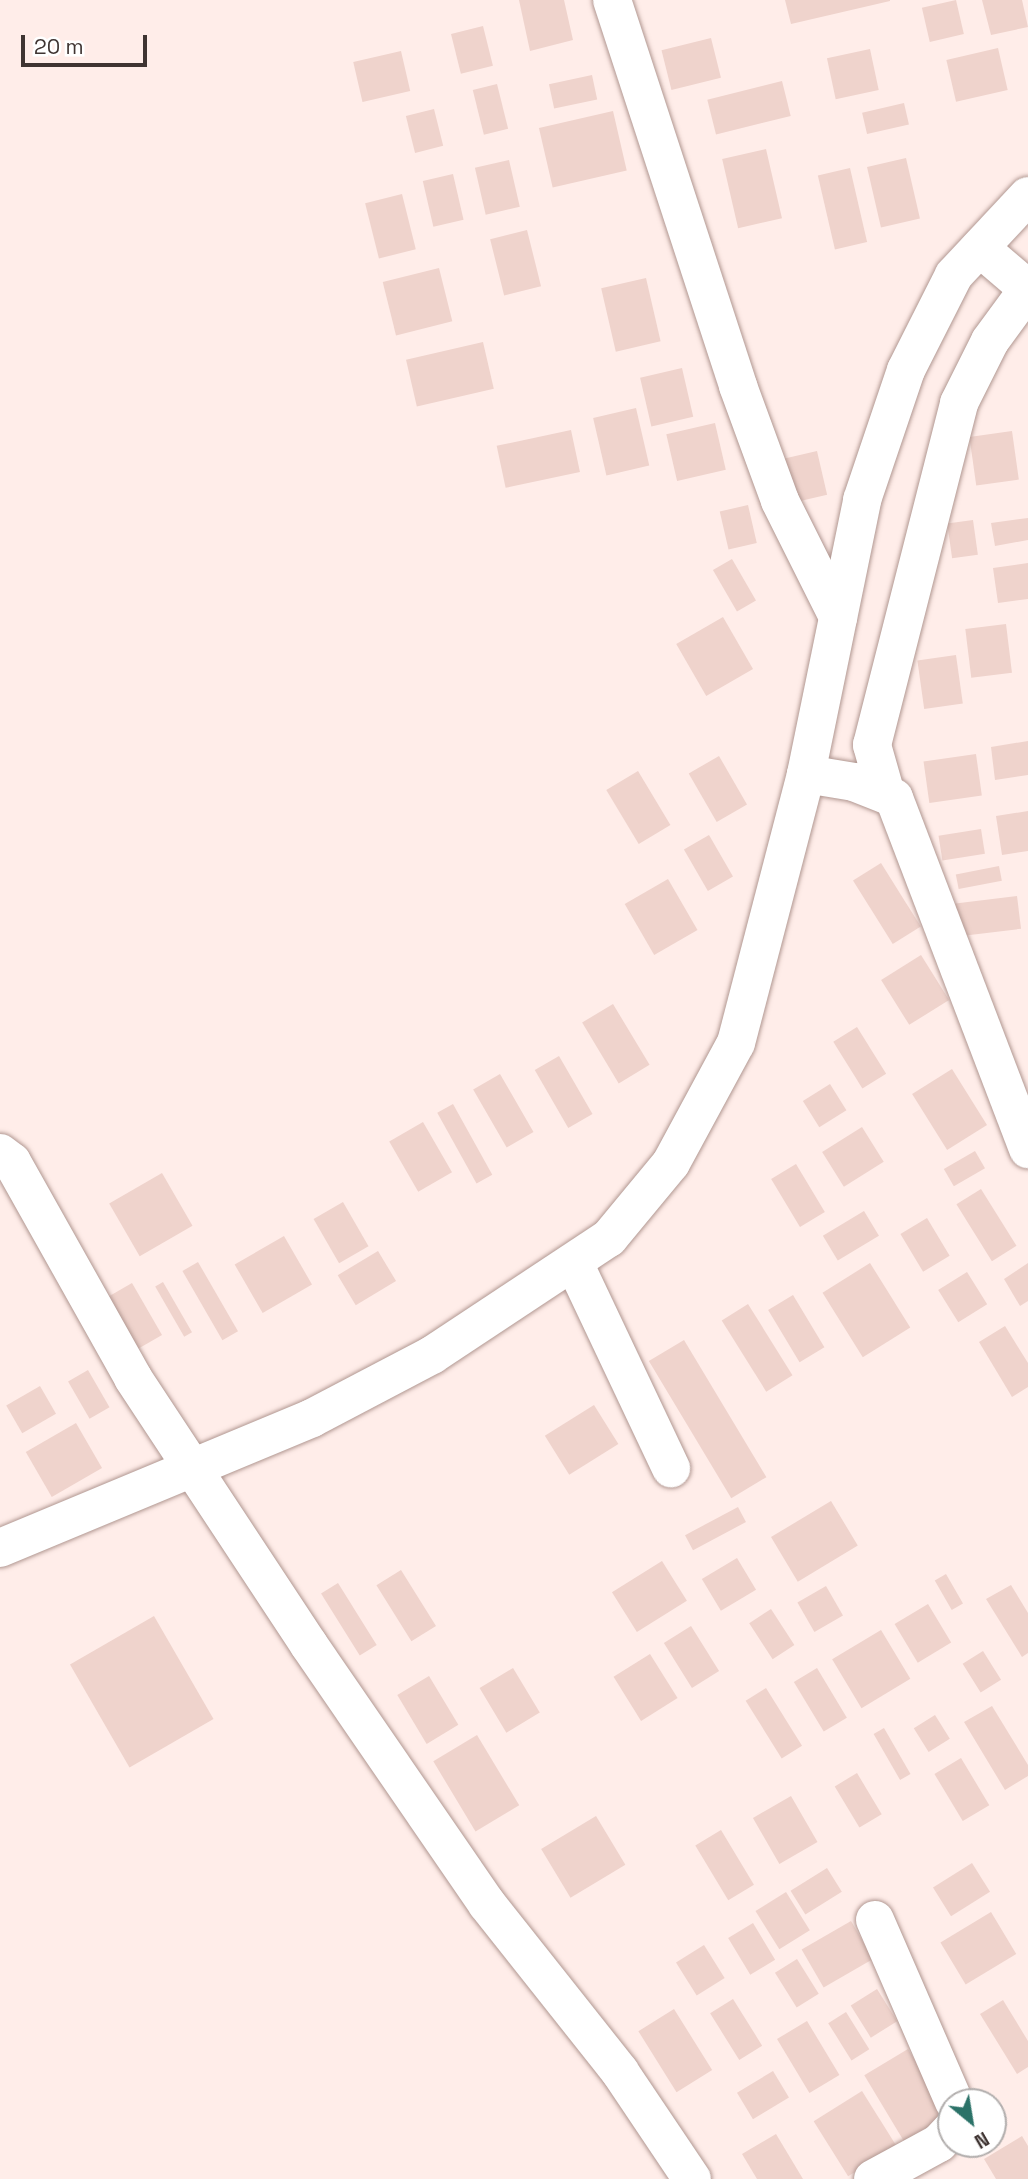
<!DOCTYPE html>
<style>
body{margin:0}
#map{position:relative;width:1028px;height:2179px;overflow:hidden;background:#ffede9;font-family:"Space Grotesk",sans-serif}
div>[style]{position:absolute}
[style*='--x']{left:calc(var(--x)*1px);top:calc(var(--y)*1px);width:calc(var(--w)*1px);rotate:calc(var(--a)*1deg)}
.building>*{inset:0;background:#efd3cc;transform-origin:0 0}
.roads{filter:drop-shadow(0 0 2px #b19791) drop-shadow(0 0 2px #b19791)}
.minor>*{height:38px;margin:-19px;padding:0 19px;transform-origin:19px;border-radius:19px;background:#fff}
span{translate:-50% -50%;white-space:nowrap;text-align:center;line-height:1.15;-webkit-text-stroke:5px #fff;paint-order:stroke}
.north{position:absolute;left:937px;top:2088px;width:70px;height:70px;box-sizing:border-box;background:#fff;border:2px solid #b2aead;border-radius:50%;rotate:150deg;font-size:19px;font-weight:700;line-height:28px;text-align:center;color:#3f3432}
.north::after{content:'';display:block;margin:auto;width:24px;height:32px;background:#2b7268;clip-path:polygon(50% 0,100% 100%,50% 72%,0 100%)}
.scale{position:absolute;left:21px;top:35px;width:126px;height:32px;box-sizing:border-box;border:4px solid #3f3432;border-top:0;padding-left:9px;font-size:21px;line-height:24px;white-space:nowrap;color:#3f3432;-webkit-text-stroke:5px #fff;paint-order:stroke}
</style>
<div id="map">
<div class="building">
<div style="clip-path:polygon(519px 0,564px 0,573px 40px,530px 51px)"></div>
<div style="clip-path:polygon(785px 0,890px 0,890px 1px,791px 24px)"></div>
<div style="left:956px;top:0;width:35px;height:35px;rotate:77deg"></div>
<div style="clip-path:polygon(982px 0,1022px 0,1028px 27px,991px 35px)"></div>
<div style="left:483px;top:26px;width:41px;height:33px;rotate:76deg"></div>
<div style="left:711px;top:38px;width:41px;height:51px;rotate:76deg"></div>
<div style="left:998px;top:48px;width:43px;height:53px;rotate:77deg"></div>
<div style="left:870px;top:49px;width:42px;height:44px;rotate:78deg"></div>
<div style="left:401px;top:51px;width:41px;height:49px;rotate:77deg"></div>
<div style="left:592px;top:75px;width:25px;height:44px;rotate:78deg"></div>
<div style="left:782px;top:81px;width:36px;height:77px;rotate:76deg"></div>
<div style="left:497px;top:84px;width:46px;height:25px;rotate:76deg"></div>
<div style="left:904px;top:103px;width:22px;height:43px;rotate:77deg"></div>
<div style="left:434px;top:109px;width:38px;height:29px;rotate:76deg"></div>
<div style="left:613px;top:111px;width:61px;height:76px;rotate:77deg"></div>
<div style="left:766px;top:149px;width:71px;height:45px;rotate:77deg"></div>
<div style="left:906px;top:158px;width:62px;height:40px;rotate:77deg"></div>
<div style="left:509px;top:160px;width:48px;height:35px;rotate:77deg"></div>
<div style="left:850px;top:168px;width:76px;height:33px;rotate:77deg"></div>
<div style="left:453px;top:174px;width:47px;height:31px;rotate:77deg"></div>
<div style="left:402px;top:194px;width:57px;height:38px;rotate:76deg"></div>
<div style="left:527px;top:230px;width:58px;height:38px;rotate:76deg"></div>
<div style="left:439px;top:268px;width:55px;height:58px;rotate:76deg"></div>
<div style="left:646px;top:278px;width:65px;height:46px;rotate:77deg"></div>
<div style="left:483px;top:342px;width:48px;height:79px;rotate:77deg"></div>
<div style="left:682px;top:368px;width:50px;height:43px;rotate:77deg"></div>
<div style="left:636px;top:408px;width:59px;height:44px;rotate:77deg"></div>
<div style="left:715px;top:423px;width:48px;height:50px;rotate:77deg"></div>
<div style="left:571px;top:430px;width:43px;height:76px;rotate:78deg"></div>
<div style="left:1012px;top:431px;width:49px;height:43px;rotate:82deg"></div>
<div style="left:817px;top:451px;width:45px;height:42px;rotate:77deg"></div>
<div style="left:748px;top:505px;width:39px;height:29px;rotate:77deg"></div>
<div style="clip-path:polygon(1028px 518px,1028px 540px,995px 546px,991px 523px)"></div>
<div style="left:973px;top:520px;width:35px;height:26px;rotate:82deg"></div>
<div style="left:732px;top:559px;width:48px;height:22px;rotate:60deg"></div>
<div style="clip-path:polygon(1028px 563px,1028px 599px,998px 603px,993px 568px)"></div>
<div style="left:723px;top:617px;width:60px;height:54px;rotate:60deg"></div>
<div style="left:1006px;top:624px;width:49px;height:41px;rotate:83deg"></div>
<div style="left:956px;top:655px;width:49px;height:39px;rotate:82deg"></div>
<div style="clip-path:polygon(1028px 741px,1028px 775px,995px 780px,991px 747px)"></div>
<div style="left:976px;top:754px;width:42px;height:53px;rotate:82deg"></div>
<div style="left:719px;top:756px;width:56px;height:35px;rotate:60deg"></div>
<div style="left:638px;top:771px;width:63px;height:37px;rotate:59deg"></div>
<div style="clip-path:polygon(1028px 811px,1028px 851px,1002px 855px,996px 816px)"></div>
<div style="left:981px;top:829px;width:25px;height:43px;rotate:81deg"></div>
<div style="left:709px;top:835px;width:48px;height:29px;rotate:60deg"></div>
<div style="left:881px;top:863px;width:75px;height:33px;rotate:58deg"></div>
<div style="left:999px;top:866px;width:15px;height:44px;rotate:79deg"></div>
<div style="left:668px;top:879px;width:59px;height:50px;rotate:60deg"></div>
<div style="left:1017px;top:896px;width:33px;height:62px;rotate:83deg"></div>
<div style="left:921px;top:955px;width:53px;height:47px;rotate:58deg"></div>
<div style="left:613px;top:1004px;width:71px;height:36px;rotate:59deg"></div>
<div style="left:857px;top:1027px;width:55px;height:28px;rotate:58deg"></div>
<div style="left:559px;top:1056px;width:67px;height:28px;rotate:60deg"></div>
<div style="left:952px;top:1069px;width:66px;height:47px;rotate:58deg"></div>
<div style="left:500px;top:1074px;width:67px;height:31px;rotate:60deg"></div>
<div style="left:830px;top:1084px;width:31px;height:32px;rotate:58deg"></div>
<div style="left:453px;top:1104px;width:81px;height:18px;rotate:61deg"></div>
<div style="left:423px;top:1122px;width:58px;height:39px;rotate:60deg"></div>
<div style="left:862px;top:1127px;width:41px;height:47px;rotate:58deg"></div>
<div style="left:975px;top:1151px;width:20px;height:36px;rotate:60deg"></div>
<div style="left:796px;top:1164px;width:56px;height:29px;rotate:59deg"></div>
<div style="left:162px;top:1173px;width:61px;height:61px;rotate:60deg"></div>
<div style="left:981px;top:1189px;width:67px;height:29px;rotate:58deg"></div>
<div style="left:343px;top:1202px;width:51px;height:34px;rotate:60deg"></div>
<div style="left:864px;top:1211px;width:29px;height:48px;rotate:59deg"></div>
<div style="left:927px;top:1218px;width:44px;height:31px;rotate:59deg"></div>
<div style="left:284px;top:1236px;width:56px;height:57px;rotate:60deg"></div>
<div style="left:378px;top:1251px;width:35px;height:47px;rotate:59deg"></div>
<div style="left:198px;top:1262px;width:80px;height:18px;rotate:60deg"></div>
<div style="left:870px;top:1263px;width:76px;height:56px;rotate:58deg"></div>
<div style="clip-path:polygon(1028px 1263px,1028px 1301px,1020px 1306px,1004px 1279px)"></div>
<div style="left:967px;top:1272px;width:38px;height:34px;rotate:58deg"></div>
<div style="left:163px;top:1282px;width:58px;height:9px;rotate:60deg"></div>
<div style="left:132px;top:1283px;width:60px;height:30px;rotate:60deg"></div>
<div style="left:793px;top:1295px;width:61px;height:29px;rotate:59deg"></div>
<div style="left:748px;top:1304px;width:84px;height:31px;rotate:58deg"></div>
<div style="clip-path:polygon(1005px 1326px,1028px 1363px,1028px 1387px,1012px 1397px,979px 1342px)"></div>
<div style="left:684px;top:1340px;width:160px;height:41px;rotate:59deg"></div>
<div style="left:88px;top:1370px;width:43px;height:23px;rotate:60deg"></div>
<div style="left:40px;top:1386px;width:32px;height:39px;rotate:60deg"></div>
<div style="left:594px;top:1405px;width:46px;height:58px;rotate:58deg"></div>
<div style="left:76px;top:1423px;width:52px;height:58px;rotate:60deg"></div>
<div style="left:831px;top:1501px;width:52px;height:70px;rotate:59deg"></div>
<div style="left:738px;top:1507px;width:17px;height:60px;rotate:62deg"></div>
<div style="left:737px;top:1558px;width:37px;height:41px;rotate:59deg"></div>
<div style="left:662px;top:1561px;width:47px;height:59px;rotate:58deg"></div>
<div style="left:401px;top:1570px;width:66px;height:29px;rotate:58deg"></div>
<div style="left:946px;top:1574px;width:34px;height:13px;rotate:60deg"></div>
<div style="left:338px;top:1583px;width:73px;height:20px;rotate:58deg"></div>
<div style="clip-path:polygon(1011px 1585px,1028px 1613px,1028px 1653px,1022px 1657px,986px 1599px)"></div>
<div style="left:826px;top:1586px;width:34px;height:33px;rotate:60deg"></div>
<div style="left:928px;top:1604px;width:45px;height:39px;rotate:59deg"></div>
<div style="left:771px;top:1609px;width:43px;height:26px;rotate:57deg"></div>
<div style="left:154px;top:1616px;width:119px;height:97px;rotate:60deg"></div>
<div style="left:691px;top:1626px;width:53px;height:32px;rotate:58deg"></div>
<div style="left:881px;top:1630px;width:57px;height:57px;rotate:59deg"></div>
<div style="left:983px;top:1651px;width:34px;height:24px;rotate:58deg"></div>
<div style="left:650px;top:1654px;width:52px;height:43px;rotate:58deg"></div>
<div style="left:513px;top:1668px;width:52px;height:39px;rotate:59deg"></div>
<div style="left:817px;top:1668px;width:58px;height:27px;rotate:59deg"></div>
<div style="left:429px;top:1676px;width:57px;height:37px;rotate:59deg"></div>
<div style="left:766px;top:1688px;width:68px;height:24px;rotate:58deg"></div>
<div style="clip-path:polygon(992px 1706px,1028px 1765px,1028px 1776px,1005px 1790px,964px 1722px)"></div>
<div style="left:935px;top:1715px;width:28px;height:25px;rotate:58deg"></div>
<div style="left:884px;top:1728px;width:53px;height:12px;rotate:60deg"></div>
<div style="left:477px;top:1735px;width:82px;height:51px;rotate:59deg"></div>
<div style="left:961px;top:1758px;width:55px;height:31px;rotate:59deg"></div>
<div style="left:857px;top:1773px;width:48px;height:26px;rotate:59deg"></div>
<div style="left:791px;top:1796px;width:53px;height:44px;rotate:60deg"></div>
<div style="left:596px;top:1816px;width:57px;height:64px;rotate:59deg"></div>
<div style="left:721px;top:1830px;width:64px;height:30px;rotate:59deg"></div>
<div style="left:972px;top:1863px;width:34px;height:46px;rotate:58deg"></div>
<div style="left:827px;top:1868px;width:28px;height:43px;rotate:58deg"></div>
<div style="left:786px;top:1892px;width:45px;height:36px;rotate:58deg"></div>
<div style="left:991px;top:1912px;width:49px;height:59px;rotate:59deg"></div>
<div style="left:851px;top:1921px;width:44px;height:57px;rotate:60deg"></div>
<div style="left:753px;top:1923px;width:43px;height:29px;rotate:59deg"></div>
<div style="left:704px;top:1945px;width:39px;height:33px;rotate:58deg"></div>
<div style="left:797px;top:1959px;width:41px;height:26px;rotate:58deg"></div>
<div style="left:877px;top:1989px;width:38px;height:31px;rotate:58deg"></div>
<div style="left:733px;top:1999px;width:55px;height:27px;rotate:58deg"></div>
<div style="clip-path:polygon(1003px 2000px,1028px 2041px,1028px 2067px,1017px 2074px,980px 2014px)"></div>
<div style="left:674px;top:2009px;width:72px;height:42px;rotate:58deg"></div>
<div style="left:846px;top:2012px;width:44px;height:21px;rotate:58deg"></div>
<div style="left:807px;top:2021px;width:63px;height:35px;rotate:59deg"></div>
<div style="left:908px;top:2049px;width:77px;height:51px;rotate:59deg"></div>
<div style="left:773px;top:2071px;width:31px;height:42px;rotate:59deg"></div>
<div style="left:862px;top:2091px;width:65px;height:57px;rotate:58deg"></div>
<div style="clip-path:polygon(776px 2134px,803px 2179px,757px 2179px,742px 2154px)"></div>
<div style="clip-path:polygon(1022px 2136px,1028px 2146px,1028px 2179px,996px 2179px,984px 2159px)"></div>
</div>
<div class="roads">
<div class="minor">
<div style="--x:612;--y:0;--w:406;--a:71.9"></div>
<div style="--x:738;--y:386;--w:122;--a:69.9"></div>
<div style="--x:780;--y:501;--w:130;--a:63.4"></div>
<div style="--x:980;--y:248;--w:63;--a:40.5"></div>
<div style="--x:806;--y:774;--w:49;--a:9.5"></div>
<div style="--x:854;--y:782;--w:43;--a:21.8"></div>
<div style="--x:894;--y:798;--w:376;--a:69.1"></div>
<div style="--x:885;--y:791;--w:48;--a:-105.8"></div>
<div style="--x:872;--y:745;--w:353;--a:-75.7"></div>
<div style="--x:959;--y:403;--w:69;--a:-63.4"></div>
<div style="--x:990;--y:341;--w:64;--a:-53.8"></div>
<div style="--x:0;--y:1153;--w:15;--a:37"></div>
<div style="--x:12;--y:1162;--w:248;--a:60.7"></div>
<div style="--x:133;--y:1378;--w:320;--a:56.6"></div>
<div style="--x:309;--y:1645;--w:314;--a:55.5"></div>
<div style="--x:487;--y:1904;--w:214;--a:51.6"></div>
<div style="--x:620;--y:2072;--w:129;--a:56.1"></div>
<div style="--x:575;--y:1265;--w:225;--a:64.7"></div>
<div style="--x:0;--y:1548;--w:338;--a:-22.6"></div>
<div style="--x:312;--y:1418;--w:136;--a:-27.7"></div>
<div style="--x:432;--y:1355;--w:212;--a:-33.5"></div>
<div style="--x:609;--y:1238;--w:97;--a:-50.4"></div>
<div style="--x:671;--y:1163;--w:136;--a:-61.6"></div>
<div style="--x:736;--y:1043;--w:278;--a:-75.4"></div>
<div style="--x:806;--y:774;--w:280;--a:-78.4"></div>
<div style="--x:862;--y:500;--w:137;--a:-71.3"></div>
<div style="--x:906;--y:370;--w:106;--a:-63.2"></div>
<div style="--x:954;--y:275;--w:108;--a:-46.9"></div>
<div style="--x:875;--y:1920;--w:198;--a:66.5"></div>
<div style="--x:873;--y:2179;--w:75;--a:-28.6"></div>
<div style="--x:939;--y:2143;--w:18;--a:-47"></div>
</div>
</div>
<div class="north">N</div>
<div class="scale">20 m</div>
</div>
